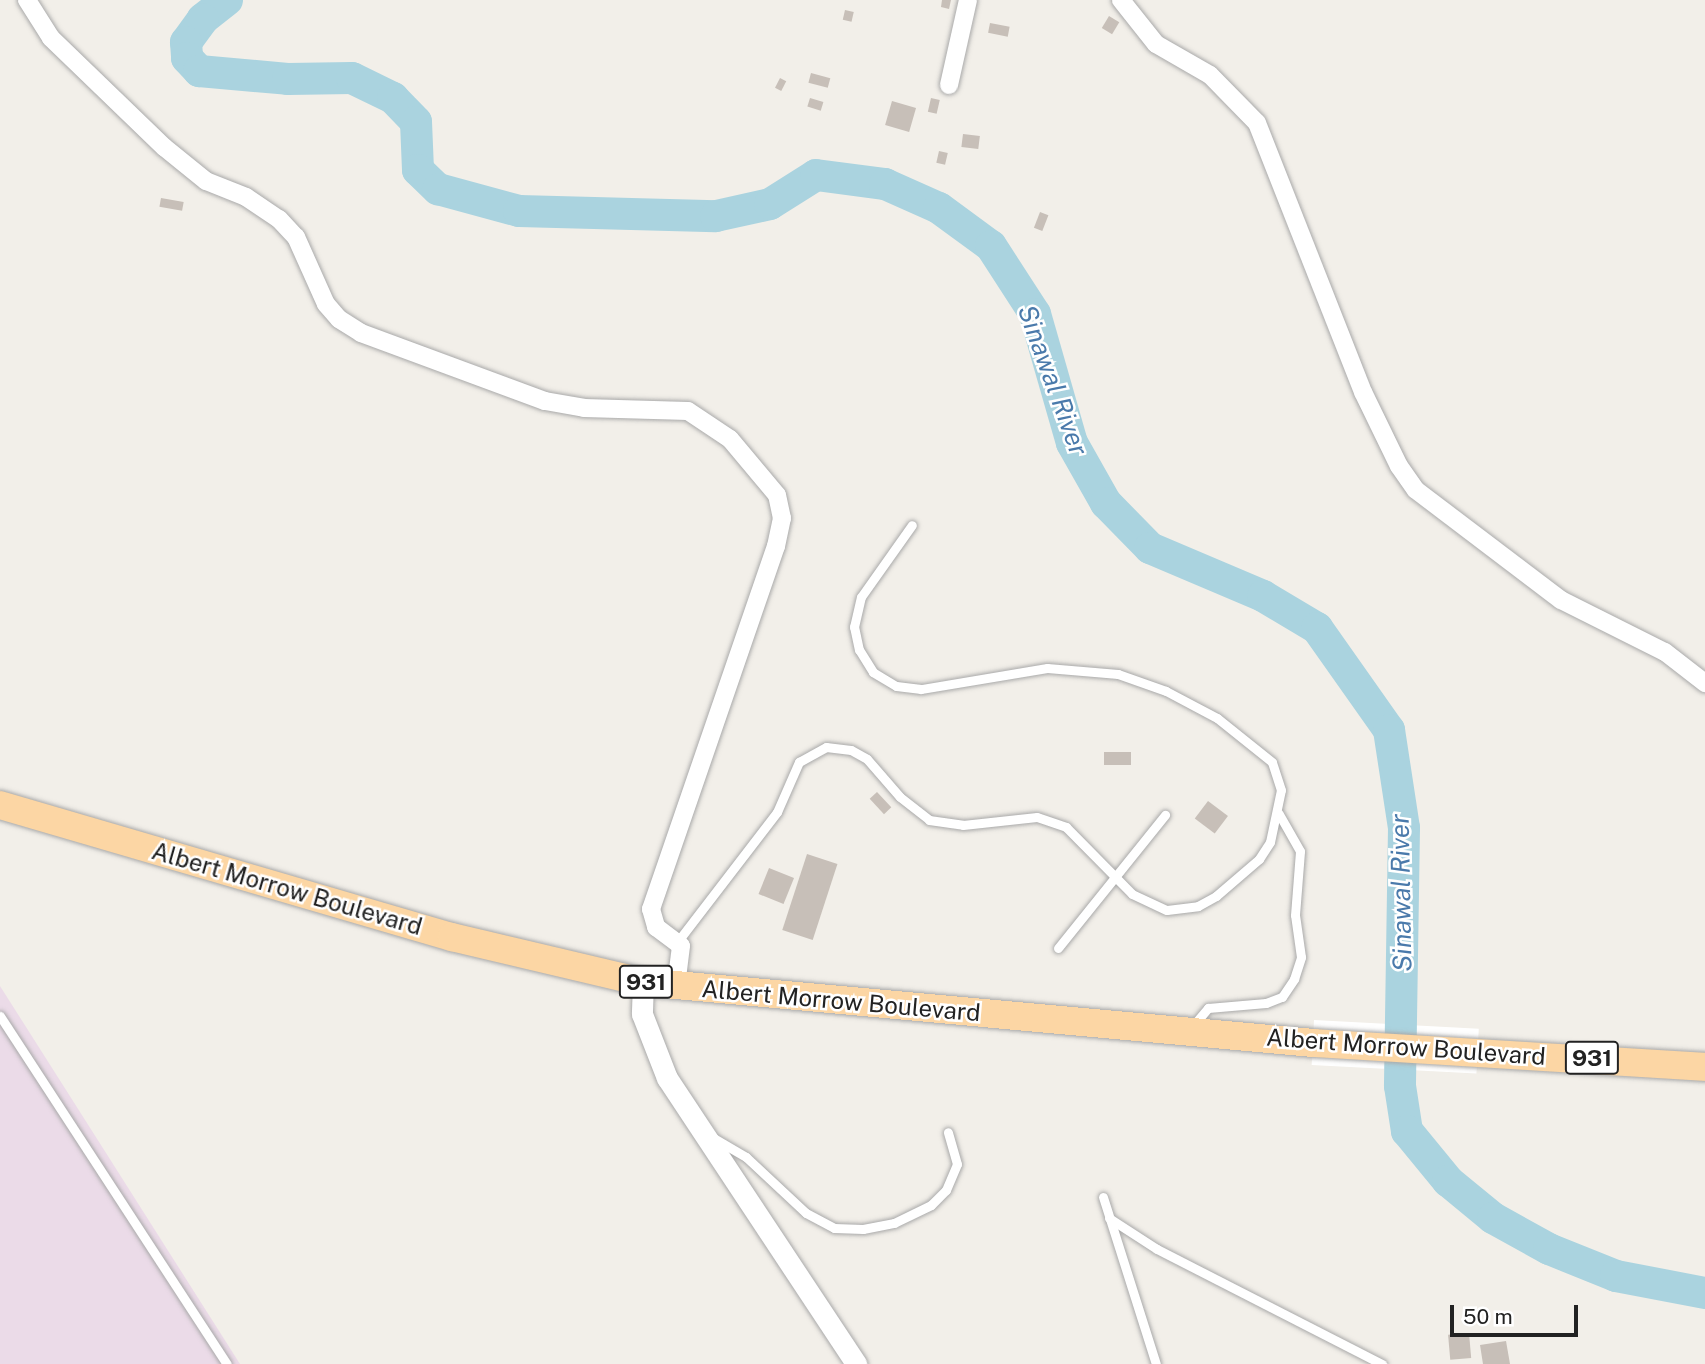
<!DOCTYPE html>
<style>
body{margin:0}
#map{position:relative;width:1705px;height:1364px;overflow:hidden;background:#f2efe9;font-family:"Public Sans",sans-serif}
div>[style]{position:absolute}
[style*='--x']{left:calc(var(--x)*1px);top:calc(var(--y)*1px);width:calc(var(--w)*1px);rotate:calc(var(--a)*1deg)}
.industrial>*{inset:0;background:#ebdbe8}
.pier>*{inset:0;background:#fff;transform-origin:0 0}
.river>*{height:32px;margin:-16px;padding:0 16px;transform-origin:16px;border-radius:16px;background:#aad3df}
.building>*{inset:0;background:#c7bfb8;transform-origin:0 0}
.roads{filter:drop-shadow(0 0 2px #a9a9a9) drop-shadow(0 0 2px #a9a9a9)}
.service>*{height:9px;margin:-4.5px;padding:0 4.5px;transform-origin:4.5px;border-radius:4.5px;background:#fff}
.minor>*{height:18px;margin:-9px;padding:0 9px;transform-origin:9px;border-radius:9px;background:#fff}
.tertiary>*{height:21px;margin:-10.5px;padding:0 10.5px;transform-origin:10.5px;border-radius:10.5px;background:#fff}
.primary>*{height:28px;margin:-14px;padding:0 14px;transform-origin:14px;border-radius:14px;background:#fcd6a4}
span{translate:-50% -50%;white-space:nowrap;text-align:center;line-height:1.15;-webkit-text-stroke:5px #fff;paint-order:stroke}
.shield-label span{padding:2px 5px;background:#fff;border:2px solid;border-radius:5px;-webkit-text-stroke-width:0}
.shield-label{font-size:23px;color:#222;font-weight:700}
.street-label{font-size:24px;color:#222}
.water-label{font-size:26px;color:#4a7aab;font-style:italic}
.scale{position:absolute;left:1450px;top:1305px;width:128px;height:32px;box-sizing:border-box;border:4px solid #222;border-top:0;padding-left:9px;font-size:21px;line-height:24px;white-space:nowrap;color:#222;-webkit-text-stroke:5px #fff;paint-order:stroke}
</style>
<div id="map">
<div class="industrial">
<div style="clip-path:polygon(0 986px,240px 1364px,0 1364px)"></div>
</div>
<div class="pier">
<div style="left:1314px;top:1020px;width:165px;height:45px;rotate:3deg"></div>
</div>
<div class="river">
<div style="--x:227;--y:0;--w:31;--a:142"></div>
<div style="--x:203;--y:19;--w:29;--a:126"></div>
<div style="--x:186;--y:42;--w:16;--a:86"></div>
<div style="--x:187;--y:58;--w:18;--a:47"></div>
<div style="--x:199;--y:71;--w:89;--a:5.1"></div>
<div style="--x:288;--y:79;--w:64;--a:-0.9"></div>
<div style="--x:352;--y:78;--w:46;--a:26"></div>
<div style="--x:393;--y:98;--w:33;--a:46"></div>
<div style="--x:416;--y:122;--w:48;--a:87.6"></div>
<div style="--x:418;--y:170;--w:28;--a:44"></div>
<div style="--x:438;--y:189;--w:84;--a:15.2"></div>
<div style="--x:519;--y:211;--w:197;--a:1.5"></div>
<div style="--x:716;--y:216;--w:55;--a:-12.5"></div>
<div style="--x:770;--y:204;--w:54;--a:-32.2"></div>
<div style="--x:816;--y:175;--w:70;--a:7.4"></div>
<div style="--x:885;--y:184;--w:59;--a:24"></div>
<div style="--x:939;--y:208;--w:64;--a:36.2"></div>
<div style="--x:991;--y:246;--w:81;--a:57.1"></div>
<div style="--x:1035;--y:314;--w:134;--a:74"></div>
<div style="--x:1072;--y:443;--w:69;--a:60.5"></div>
<div style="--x:1106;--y:503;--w:63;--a:45.6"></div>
<div style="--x:1150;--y:548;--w:123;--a:23"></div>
<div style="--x:1263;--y:596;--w:63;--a:30.7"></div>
<div style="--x:1317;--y:628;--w:125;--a:54.8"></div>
<div style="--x:1389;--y:730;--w:99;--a:81.3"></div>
<div style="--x:1404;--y:828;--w:258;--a:90.9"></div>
<div style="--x:1400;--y:1086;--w:46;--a:81.2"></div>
<div style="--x:1407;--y:1131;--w:65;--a:50.6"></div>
<div style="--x:1448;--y:1181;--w:58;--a:39.4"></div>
<div style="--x:1493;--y:1218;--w:64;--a:29"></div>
<div style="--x:1549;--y:1249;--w:72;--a:21.9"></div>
<div style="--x:1616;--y:1276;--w:91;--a:10.8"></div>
</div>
<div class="building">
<div style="clip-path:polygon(942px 0,951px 0,949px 9px,941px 7px)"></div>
<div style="left:845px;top:10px;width:9px;height:10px;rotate:13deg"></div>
<div style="left:1109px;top:16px;width:12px;height:14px;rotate:31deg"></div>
<div style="left:990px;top:23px;width:20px;height:10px;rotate:11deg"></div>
<div style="left:811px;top:73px;width:20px;height:10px;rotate:15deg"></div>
<div style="left:780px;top:78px;width:7px;height:11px;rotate:27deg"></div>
<div style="left:810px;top:98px;width:14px;height:9px;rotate:17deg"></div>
<div style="left:931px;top:98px;width:9px;height:14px;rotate:13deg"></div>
<div style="left:892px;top:101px;width:25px;height:25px;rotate:16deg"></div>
<div style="left:963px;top:134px;width:17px;height:13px;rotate:7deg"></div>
<div style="left:939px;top:151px;width:9px;height:12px;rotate:13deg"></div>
<div style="left:161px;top:198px;width:23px;height:9px;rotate:10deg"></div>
<div style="left:1040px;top:212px;width:9px;height:17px;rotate:21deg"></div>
<div style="left:1104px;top:752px;width:27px;height:13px"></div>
<div style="left:877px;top:792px;width:21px;height:10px;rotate:47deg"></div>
<div style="left:1208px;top:801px;width:25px;height:22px;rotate:37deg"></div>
<div style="left:807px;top:854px;width:32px;height:80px;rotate:18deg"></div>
<div style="left:769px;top:868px;width:27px;height:28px;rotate:22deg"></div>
<div style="left:1469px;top:1333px;width:25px;height:21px;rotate:85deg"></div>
<div style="clip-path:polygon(1506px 1341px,1510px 1364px,1483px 1364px,1480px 1345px)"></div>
</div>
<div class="roads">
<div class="service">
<div style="--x:678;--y:941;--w:163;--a:-52.5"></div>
<div style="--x:777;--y:812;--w:55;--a:-66.3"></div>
<div style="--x:799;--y:762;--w:31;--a:-29"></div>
<div style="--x:826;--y:747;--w:25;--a:7"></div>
<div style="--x:851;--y:750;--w:18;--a:29"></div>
<div style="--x:867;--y:759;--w:50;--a:49"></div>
<div style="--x:900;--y:797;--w:37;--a:38"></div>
<div style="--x:929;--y:820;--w:34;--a:8"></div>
<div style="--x:963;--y:825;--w:74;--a:-6.2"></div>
<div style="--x:1037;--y:817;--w:31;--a:19"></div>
<div style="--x:1066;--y:827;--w:94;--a:45.4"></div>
<div style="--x:1132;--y:894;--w:38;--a:25"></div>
<div style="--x:1167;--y:910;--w:31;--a:-7"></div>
<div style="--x:1198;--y:906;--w:21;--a:-29"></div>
<div style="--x:1216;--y:896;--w:57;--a:-40.7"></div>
<div style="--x:1259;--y:859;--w:20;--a:-57"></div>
<div style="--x:1270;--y:842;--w:53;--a:-78.1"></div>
<div style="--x:1281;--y:790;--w:29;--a:-108"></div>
<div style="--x:1272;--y:762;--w:70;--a:-141.3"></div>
<div style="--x:1217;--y:718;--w:58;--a:-152.1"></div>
<div style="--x:1166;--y:691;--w:51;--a:-160.5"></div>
<div style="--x:1118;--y:674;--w:71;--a:-175.2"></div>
<div style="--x:1047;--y:668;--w:128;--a:170.5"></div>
<div style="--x:921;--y:689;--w:25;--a:-173"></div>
<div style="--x:896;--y:686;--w:27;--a:-149"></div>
<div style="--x:873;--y:672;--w:26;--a:-122"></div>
<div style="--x:859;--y:650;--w:24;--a:-102"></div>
<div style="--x:854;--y:627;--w:31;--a:-77"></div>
<div style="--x:861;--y:597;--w:88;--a:-54.7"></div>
<div style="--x:1058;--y:948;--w:171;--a:-51.2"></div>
<div style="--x:0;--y:1016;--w:415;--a:56.9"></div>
<div style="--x:1192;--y:1027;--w:25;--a:-50"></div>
<div style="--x:1208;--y:1008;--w:58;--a:-4.9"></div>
<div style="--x:1266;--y:1003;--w:17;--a:-21"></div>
<div style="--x:1282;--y:997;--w:22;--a:-56"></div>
<div style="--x:1294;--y:979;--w:23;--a:-72"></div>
<div style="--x:1301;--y:957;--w:42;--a:-98.1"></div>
<div style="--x:1295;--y:915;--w:64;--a:-85.5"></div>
<div style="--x:1300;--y:851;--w:43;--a:-119.6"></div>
<div style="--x:710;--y:1136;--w:42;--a:30.3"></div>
<div style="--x:746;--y:1157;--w:82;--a:43"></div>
<div style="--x:806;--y:1213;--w:32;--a:28"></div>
<div style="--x:834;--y:1228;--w:29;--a:2"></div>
<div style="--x:863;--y:1229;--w:32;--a:-11"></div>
<div style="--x:894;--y:1223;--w:41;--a:-25.9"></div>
<div style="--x:931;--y:1205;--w:21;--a:-45"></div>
<div style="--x:946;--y:1190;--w:28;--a:-67"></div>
<div style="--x:957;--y:1164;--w:33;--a:-106"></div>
<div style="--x:1103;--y:1197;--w:175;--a:72.4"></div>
<div style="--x:1109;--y:1218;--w:57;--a:32.9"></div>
<div style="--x:1157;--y:1249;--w:253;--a:27.1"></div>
</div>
<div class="minor">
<div style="--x:27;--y:0;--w:45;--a:57.7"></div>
<div style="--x:51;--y:38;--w:157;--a:44"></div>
<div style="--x:164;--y:147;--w:54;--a:39"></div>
<div style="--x:206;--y:181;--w:43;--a:21.8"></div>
<div style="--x:246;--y:197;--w:40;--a:34"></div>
<div style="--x:279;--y:219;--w:25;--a:47"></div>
<div style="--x:296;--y:237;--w:73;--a:65.9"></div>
<div style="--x:326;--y:304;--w:20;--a:49"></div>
<div style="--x:339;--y:319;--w:26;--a:32"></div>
<div style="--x:361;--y:333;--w:196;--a:20.3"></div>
<div style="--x:545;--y:401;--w:40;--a:10"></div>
<div style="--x:584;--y:408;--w:104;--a:1.7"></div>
<div style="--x:688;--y:411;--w:50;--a:33.7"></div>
<div style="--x:730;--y:439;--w:73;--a:50"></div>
<div style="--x:777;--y:495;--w:24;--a:78"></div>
<div style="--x:782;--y:518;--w:29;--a:102"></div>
<div style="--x:776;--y:546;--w:384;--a:109"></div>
<div style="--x:651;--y:909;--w:19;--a:74"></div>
<div style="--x:656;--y:927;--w:31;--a:37"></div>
<div style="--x:681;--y:946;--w:40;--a:97.1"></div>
<div style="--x:1121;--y:0;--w:56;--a:51.5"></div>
<div style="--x:1156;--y:44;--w:62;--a:29.9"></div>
<div style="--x:1210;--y:75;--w:67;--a:45.6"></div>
<div style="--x:1257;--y:123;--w:289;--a:68.5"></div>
<div style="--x:1363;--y:392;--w:82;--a:64.1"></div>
<div style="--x:1399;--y:466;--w:29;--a:55"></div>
<div style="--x:1416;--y:490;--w:182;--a:37.2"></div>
<div style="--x:1561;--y:600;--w:116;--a:26.6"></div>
<div style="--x:1665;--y:652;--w:51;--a:37.8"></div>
<div style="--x:949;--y:85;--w:87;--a:-77.4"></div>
</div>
<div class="tertiary">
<div style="--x:643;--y:982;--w:32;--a:92"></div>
<div style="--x:642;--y:1014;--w:69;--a:68.7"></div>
<div style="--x:667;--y:1078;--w:343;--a:56.5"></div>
</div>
<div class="primary">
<div style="--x:0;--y:805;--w:471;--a:16.3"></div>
<div style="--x:452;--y:937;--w:196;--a:13.3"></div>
<div style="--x:643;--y:982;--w:673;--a:5.2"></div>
<div style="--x:1313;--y:1043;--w:393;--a:3.5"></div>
</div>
</div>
<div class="shield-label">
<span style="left:646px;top:982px">931</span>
<span style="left:1592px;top:1058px">931</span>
</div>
<div class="street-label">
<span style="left:287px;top:889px;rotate:16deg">Albert Morrow Boulevard</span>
<span style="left:841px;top:1001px;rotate:5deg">Albert Morrow Boulevard</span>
<span style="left:1406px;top:1047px;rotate:4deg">Albert Morrow Boulevard</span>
</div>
<div class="water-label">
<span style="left:1053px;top:380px;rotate:70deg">Sinawal River</span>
<span style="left:1401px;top:893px;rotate:-91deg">Sinawal River</span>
</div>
<div class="scale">50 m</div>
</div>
